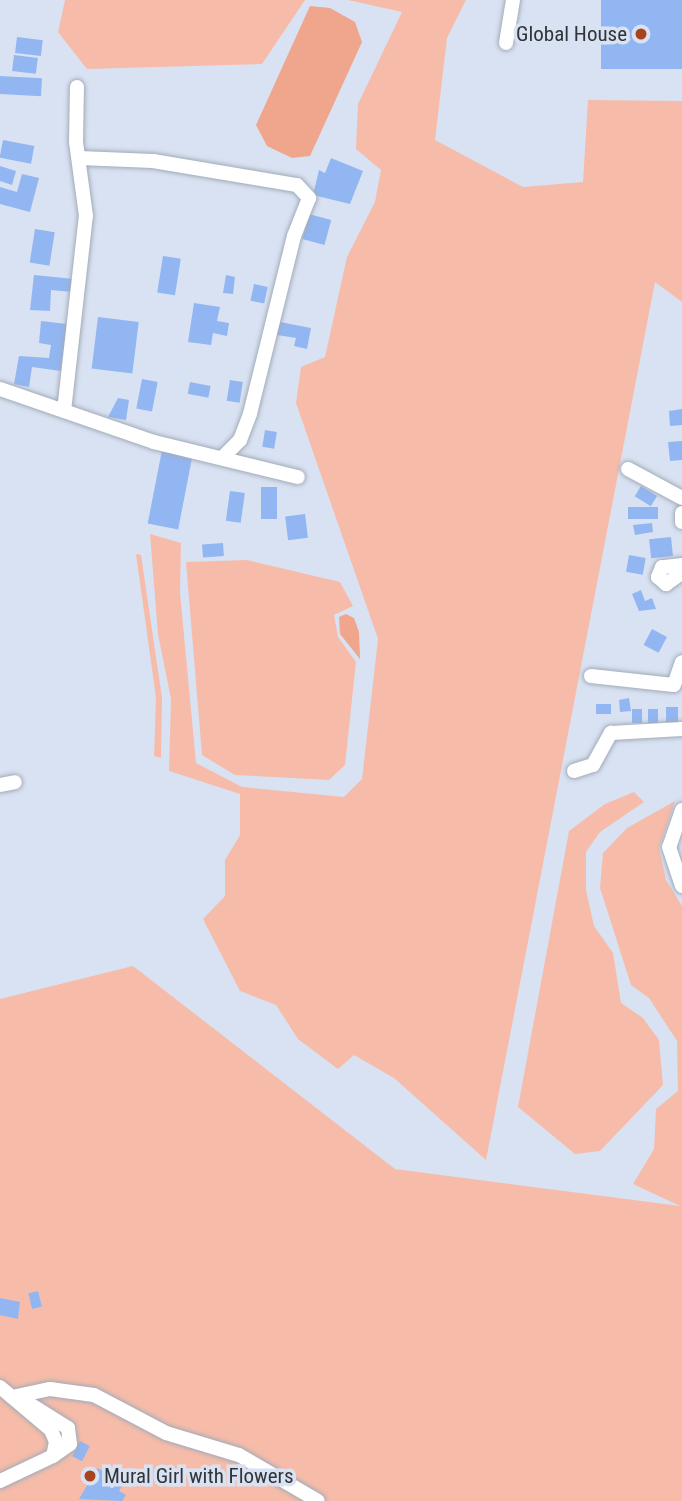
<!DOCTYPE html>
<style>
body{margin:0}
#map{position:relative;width:682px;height:1501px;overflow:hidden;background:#d9e2f2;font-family:"Roboto Condensed",sans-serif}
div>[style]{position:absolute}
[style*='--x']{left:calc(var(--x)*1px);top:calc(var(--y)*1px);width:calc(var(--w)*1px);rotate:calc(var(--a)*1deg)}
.green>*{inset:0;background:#f6bca9}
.water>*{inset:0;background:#f0a58d}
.building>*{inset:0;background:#92b6f2;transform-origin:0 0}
.roads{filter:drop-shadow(0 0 2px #a2abb9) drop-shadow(0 0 2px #a2abb9)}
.minor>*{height:14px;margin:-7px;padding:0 7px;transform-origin:7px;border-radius:7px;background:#fff}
.dots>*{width:19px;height:19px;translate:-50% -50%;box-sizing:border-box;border:4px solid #d9e2f2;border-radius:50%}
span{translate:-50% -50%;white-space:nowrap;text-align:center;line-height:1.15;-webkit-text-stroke:7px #d9e2f2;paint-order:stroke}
.poi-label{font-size:21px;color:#31353a}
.right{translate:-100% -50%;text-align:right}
.left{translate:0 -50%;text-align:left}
</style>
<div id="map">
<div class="green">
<div style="clip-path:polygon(65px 0,305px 0,262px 64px,87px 69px,58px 32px)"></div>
<div style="clip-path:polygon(348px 0,466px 0,447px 38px,435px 140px,523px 187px,583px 182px,588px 100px,682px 101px,682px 302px,655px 282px,486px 1160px,394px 1078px,354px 1055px,338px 1069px,298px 1039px,276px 1005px,240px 991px,203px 919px,225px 896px,225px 860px,240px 835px,240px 794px,169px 771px,171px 699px,158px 634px,150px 534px,181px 543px,180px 593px,196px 763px,242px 787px,344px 797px,362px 779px,378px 639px,296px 403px,301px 367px,325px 357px,347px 257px,375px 202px,381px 170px,356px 149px,358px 104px,402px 12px)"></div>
<div style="clip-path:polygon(136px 554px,141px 555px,162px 698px,161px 758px,154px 756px,156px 698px)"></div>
<div style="clip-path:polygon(247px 560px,340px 582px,353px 606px,334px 615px,338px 637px,356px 662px,345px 765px,329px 780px,235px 775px,202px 755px,186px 562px)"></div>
<div style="clip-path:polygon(634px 792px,644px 802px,600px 832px,586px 852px,586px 890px,594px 926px,613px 953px,621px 1003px,643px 1018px,659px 1040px,663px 1085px,600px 1151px,575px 1154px,518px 1107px,569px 831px,605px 804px)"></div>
<div style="clip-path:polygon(675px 801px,659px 848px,666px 880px,682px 906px,682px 1501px,0 1501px,0 999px,133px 966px,395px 1169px,680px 1206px,633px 1184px,654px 1149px,656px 1109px,678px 1091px,677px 1041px,649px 998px,631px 985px,600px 888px,603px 853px,627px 828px)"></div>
</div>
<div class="water">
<div style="clip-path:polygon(310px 6px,330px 8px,355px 22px,362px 42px,310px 156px,292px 158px,267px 146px,256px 125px)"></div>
<div style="clip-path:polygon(346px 614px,354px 618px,359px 632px,360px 659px,340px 634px,339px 617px)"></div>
</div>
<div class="building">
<div style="left:601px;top:0;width:81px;height:69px"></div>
<div style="left:17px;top:37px;width:26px;height:16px;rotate:7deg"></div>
<div style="left:14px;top:55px;width:24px;height:16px;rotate:7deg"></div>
<div style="left:0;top:76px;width:42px;height:18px;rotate:3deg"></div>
<div style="left:3px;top:140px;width:32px;height:18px;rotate:11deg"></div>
<div style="clip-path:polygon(331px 158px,363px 171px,350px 204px,313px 195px,319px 170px,325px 173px)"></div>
<div style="clip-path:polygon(0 166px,16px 171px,12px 185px,0 181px)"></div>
<div style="clip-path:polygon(22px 174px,39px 178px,30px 212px,0 204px,0 187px,17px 192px)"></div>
<div style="left:309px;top:214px;width:23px;height:26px;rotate:15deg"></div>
<div style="left:35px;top:229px;width:20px;height:34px;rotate:9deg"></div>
<div style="left:163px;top:256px;width:18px;height:37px;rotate:9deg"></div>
<div style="clip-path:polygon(34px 275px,74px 279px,73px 292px,51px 290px,50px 311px,30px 310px)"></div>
<div style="clip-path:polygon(226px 275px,235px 277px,233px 294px,223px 293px)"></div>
<div style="left:254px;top:284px;width:14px;height:17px;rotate:12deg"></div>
<div style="clip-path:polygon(194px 303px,220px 307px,217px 321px,229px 323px,227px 336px,213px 333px,211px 345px,188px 342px)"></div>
<div style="left:98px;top:317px;width:41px;height:52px;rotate:7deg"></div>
<div style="clip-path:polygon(41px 321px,67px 324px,61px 371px,32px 367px,29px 387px,14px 384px,19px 356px,49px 358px,51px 345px,39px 343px)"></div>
<div style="clip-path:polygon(280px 322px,311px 328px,307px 349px,294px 346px,296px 338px,277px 335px)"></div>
<div style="left:142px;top:379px;width:16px;height:30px;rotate:11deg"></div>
<div style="left:230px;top:380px;width:13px;height:21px;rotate:9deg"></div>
<div style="left:190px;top:382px;width:21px;height:12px;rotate:11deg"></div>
<div style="clip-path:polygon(118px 398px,129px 400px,126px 420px,108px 417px)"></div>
<div style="clip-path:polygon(682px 409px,682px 425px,670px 426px,669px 411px)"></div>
<div style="left:265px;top:430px;width:12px;height:17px;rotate:9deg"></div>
<div style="clip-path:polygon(682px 441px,682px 460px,670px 461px,668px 442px)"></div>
<div style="left:162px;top:450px;width:31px;height:75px;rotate:11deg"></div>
<div style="left:641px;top:486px;width:19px;height:12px;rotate:32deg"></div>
<div style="left:261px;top:487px;width:16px;height:32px"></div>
<div style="left:230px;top:491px;width:15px;height:30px;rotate:8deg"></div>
<div style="left:628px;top:507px;width:30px;height:12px"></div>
<div style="left:305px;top:514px;width:24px;height:20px;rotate:83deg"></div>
<div style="clip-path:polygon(652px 523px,653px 532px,635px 535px,633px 525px)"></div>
<div style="left:671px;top:537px;width:19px;height:22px;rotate:84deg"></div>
<div style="left:223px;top:543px;width:13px;height:21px;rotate:86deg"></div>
<div style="left:629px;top:555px;width:17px;height:17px;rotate:10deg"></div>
<div style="clip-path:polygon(641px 590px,645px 601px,652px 598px,656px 609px,639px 611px,632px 594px)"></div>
<div style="left:652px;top:629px;width:17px;height:18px;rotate:28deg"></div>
<div style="clip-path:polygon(629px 698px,631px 711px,620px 712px,619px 700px)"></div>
<div style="left:611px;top:704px;width:10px;height:15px;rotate:90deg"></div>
<div style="left:666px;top:707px;width:12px;height:15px"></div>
<div style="left:632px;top:709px;width:10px;height:14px"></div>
<div style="left:648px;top:709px;width:10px;height:14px"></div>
<div style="left:38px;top:1291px;width:16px;height:10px;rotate:76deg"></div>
<div style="clip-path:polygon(0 1298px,20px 1302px,18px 1319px,0 1315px)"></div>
<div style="left:80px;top:1441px;width:11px;height:17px;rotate:27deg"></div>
<div style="clip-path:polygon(97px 1468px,125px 1481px,119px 1491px,126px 1495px,122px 1501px,79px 1499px)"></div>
</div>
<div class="roads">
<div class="minor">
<div style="--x:506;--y:43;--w:44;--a:-80.8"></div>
<div style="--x:79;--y:158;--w:74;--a:2.3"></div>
<div style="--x:153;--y:161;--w:146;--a:9.5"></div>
<div style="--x:297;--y:185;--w:18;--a:47"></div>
<div style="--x:309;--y:198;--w:41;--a:111.5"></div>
<div style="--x:294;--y:236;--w:183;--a:103.9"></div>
<div style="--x:250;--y:414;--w:28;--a:111"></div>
<div style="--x:240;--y:440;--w:25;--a:135"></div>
<div style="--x:0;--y:389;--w:163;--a:19"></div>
<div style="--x:154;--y:442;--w:148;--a:13.7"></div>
<div style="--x:64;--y:411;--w:196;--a:-83.6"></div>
<div style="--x:86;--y:216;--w:75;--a:-97.7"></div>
<div style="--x:76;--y:142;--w:55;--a:-89"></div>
<div style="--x:628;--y:469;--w:61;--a:28.2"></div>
<div style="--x:682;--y:513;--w:9;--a:90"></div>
<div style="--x:682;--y:565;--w:20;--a:174"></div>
<div style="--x:662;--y:567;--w:11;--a:112"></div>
<div style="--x:658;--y:577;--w:11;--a:41"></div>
<div style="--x:666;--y:584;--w:19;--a:-35"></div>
<div style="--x:591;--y:676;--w:83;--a:6.2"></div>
<div style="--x:674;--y:685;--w:24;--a:-71"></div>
<div style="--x:574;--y:771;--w:20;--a:-18"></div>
<div style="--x:593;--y:765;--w:37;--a:-61"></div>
<div style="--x:611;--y:733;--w:71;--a:-3.2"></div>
<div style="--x:0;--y:785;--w:15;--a:-11"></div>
<div style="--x:682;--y:810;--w:39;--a:109"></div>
<div style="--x:669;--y:847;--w:41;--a:71.6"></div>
<div style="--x:0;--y:1387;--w:67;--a:40.1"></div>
<div style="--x:51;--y:1430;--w:13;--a:67"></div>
<div style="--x:56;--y:1442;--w:14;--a:102"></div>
<div style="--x:53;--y:1456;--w:59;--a:154.7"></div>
<div style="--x:12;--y:1397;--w:39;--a:-12"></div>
<div style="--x:50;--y:1389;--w:44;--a:7.8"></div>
<div style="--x:94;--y:1395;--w:81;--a:27.8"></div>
<div style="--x:166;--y:1433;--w:76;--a:16.8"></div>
<div style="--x:239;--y:1455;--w:91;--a:30.2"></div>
<div style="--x:28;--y:1403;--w:47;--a:32"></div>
<div style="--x:68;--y:1428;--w:16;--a:83"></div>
<div style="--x:70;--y:1444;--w:21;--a:145"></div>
</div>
</div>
<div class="dots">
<div style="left:641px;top:34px;background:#a9421e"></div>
<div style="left:90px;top:1476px;background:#a9421e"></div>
</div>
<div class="poi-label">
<span class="right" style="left:627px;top:34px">Global House</span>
<span class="left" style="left:104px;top:1476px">Mural Girl with Flowers</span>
</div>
</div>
